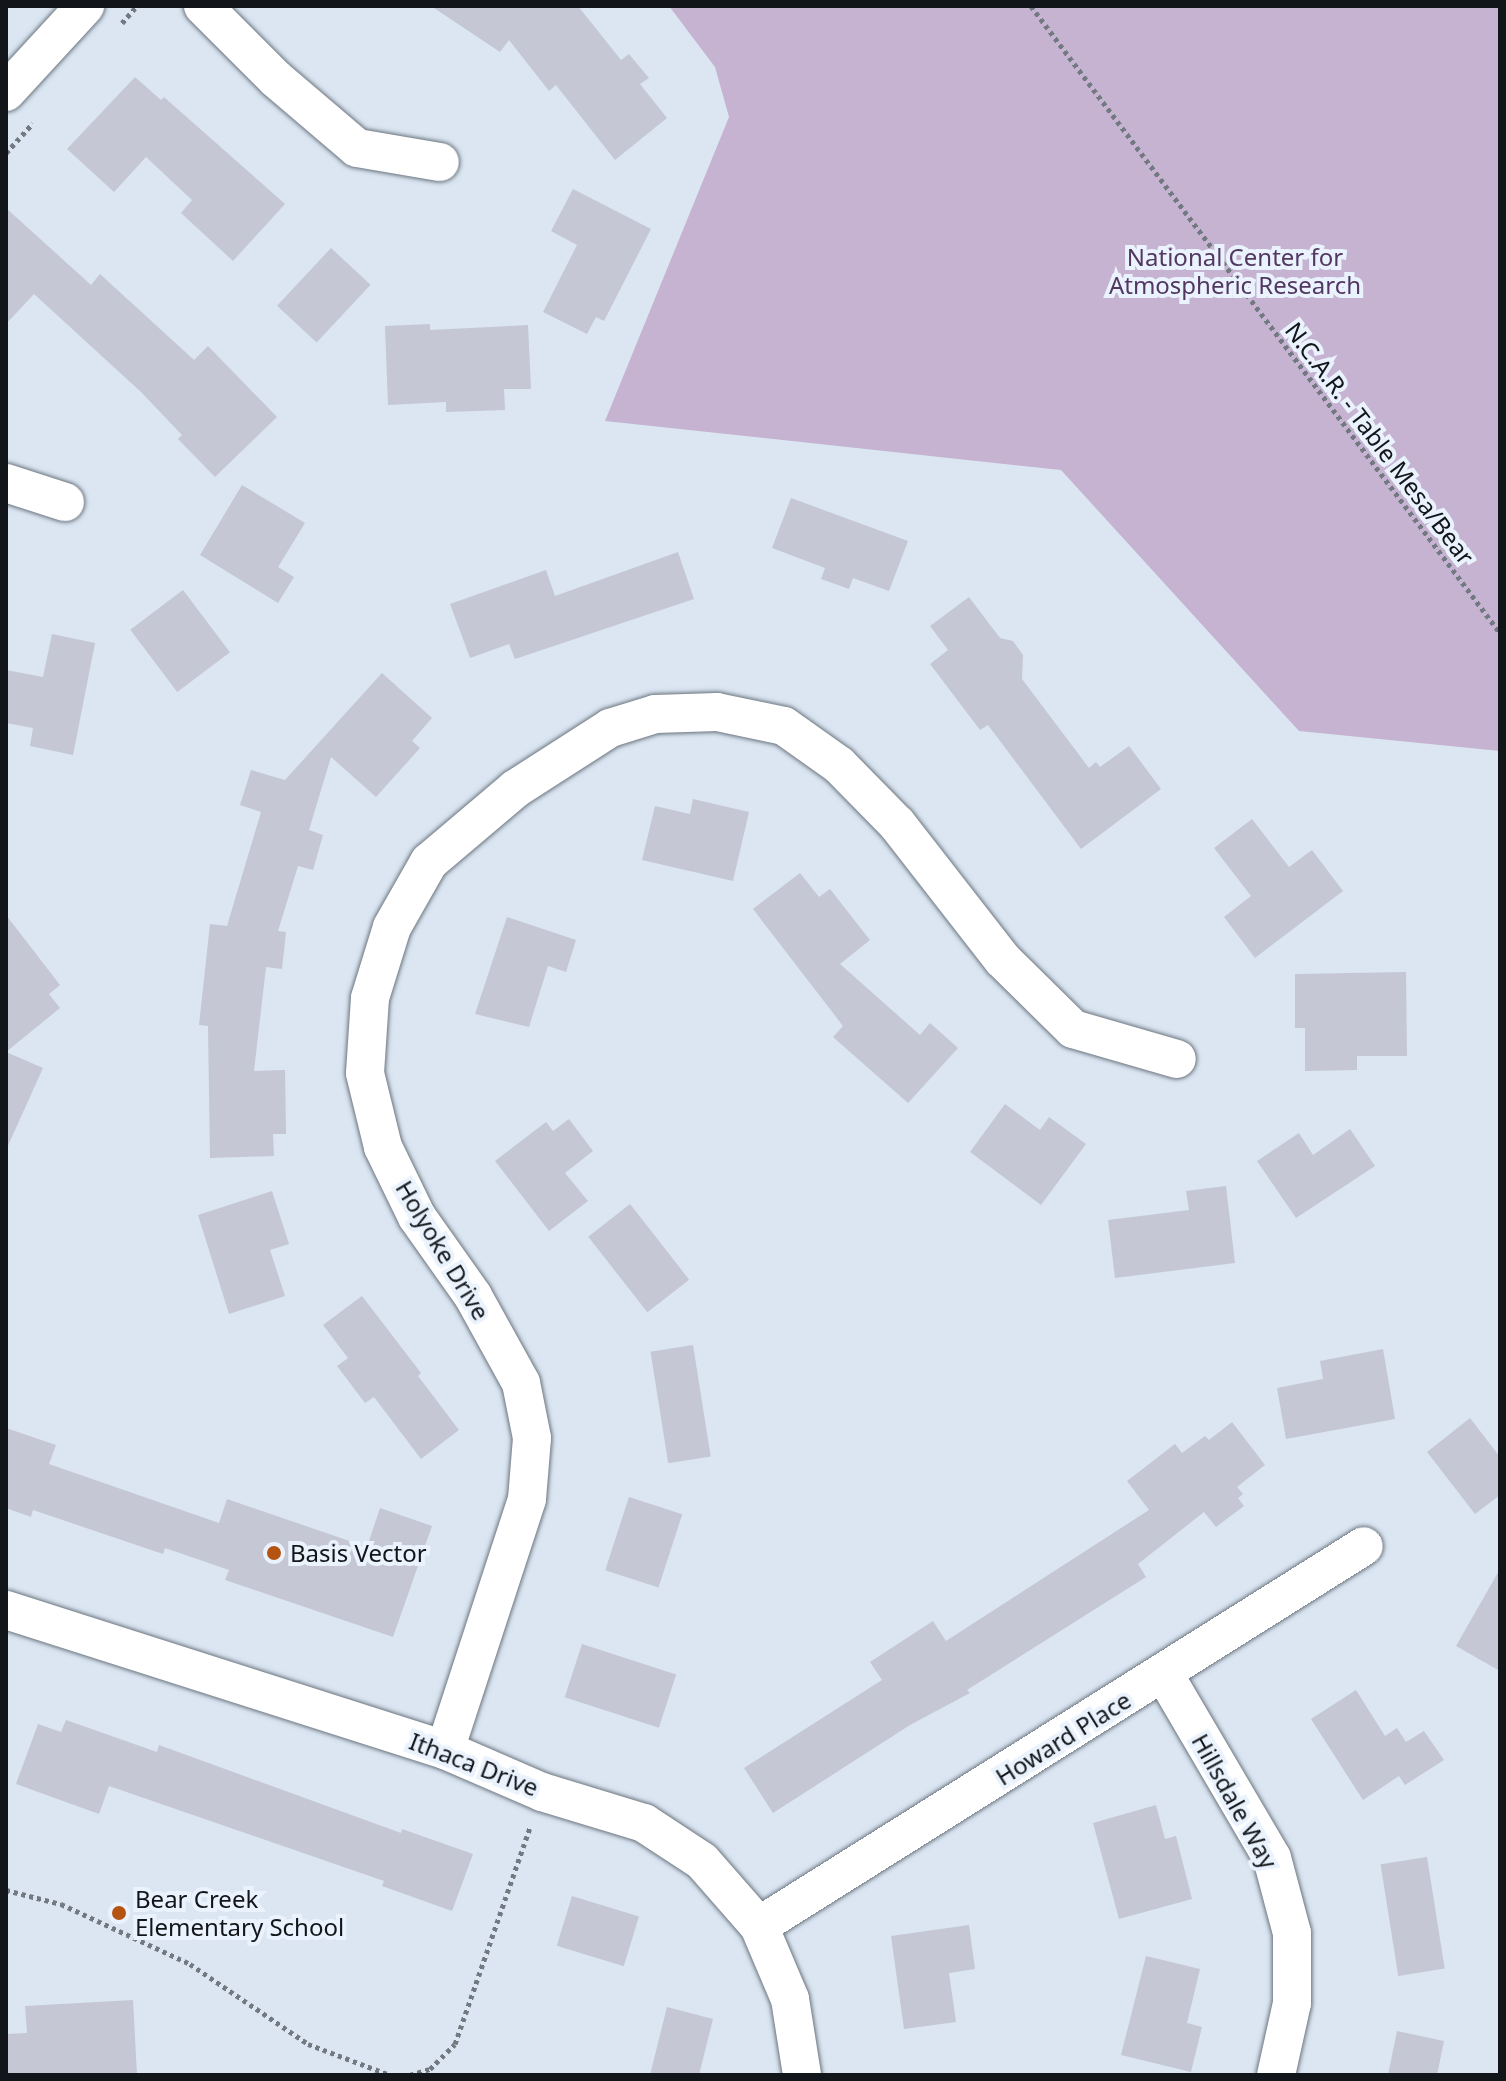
<!DOCTYPE html>
<style>
body{margin:0}
#map{position:relative;width:1506px;height:2081px;overflow:hidden;background:#dbe6f2;font-family:"Noto Sans",sans-serif}
div>[style]{position:absolute}
[style*='--x']{left:calc(var(--x)*1px);top:calc(var(--y)*1px);width:calc(var(--w)*1px);rotate:calc(var(--a)*1deg)}
.green>*{inset:0;background:#c5b3d1}
.building>*{inset:0;background:#c5c7d5;transform-origin:0 0}
.path>*{height:5px;margin-top:-2.5px;transform-origin:0;background:repeating-linear-gradient(90deg,#727981 0 4px,transparent 0 8px)}
.roads{filter:drop-shadow(0 0 2px #6c7680) drop-shadow(0 0 2px #6c7680)}
.street>*{height:38px;margin:-19px;padding:0 19px;transform-origin:19px;border-radius:19px;background:#fff}
.dots>*{width:22px;height:22px;translate:-50% -50%;box-sizing:border-box;border:4px solid #eaf3fd;border-radius:50%}
span{translate:-50% -50%;white-space:nowrap;text-align:center;line-height:1.15;-webkit-text-stroke:8px #eaf3fd;paint-order:stroke}
.park-label{font-size:24px;color:#523761}
.street-label{font-size:24px;color:#12161a}
.poi-label{font-size:24px;color:#12161a}
.left{translate:0 -50%;text-align:left}
.frame{position:absolute;inset:0;border:8px solid #12161a;pointer-events:none}
</style>
<div id="map">
<div class="green">
<div style="clip-path:polygon(669px 6px,1500px 6px,1500px 751px,1299px 731px,1061px 470px,605px 421px,729px 117px,715px 67px)"></div>
</div>
<div class="building">
<div style="clip-path:polygon(431px 6px,578px 6px,621px 60px,629px 54px,649px 78px,640px 84px,667px 118px,615px 160px,556px 85px,549px 91px,509px 40px,500px 52px)"></div>
<div style="clip-path:polygon(135px 77px,161px 100px,164px 97px,285px 204px,233px 261px,181px 213px,192px 200px,146px 157px,114px 192px,67px 149px)"></div>
<div style="clip-path:polygon(573px 189px,651px 229px,604px 321px,596px 317px,587px 334px,543px 312px,577px 245px,551px 231px)"></div>
<div style="clip-path:polygon(6px 208px,91px 285px,100px 274px,194px 360px,208px 346px,277px 417px,215px 477px,178px 439px,182px 435px,141px 392px,34px 294px,6px 324px)"></div>
<div style="left:331px;top:248px;width:54px;height:79px;rotate:43deg"></div>
<div style="clip-path:polygon(430px 324px,430px 330px,528px 325px,531px 389px,504px 389px,505px 410px,446px 412px,446px 402px,388px 405px,385px 326px)"></div>
<div style="clip-path:polygon(242px 485px,305px 523px,278px 567px,294px 577px,278px 603px,200px 555px)"></div>
<div style="clip-path:polygon(791px 498px,908px 541px,889px 591px,853px 578px,849px 589px,821px 579px,825px 568px,772px 548px)"></div>
<div style="clip-path:polygon(678px 552px,694px 599px,515px 659px,509px 644px,470px 658px,450px 604px,546px 570px,555px 596px)"></div>
<div style="left:183px;top:590px;width:78px;height:66px;rotate:53deg"></div>
<div style="clip-path:polygon(969px 597px,1000px 638px,1013px 641px,1023px 655px,1022px 679px,1089px 768px,1096px 762px,1100px 767px,1129px 746px,1161px 789px,1081px 849px,988px 725px,980px 730px,930px 664px,948px 650px,930px 626px)"></div>
<div style="clip-path:polygon(52px 634px,95px 643px,73px 755px,30px 746px,33px 728px,6px 723px,6px 670px,43px 677px)"></div>
<div style="clip-path:polygon(382px 673px,432px 718px,412px 741px,420px 748px,376px 797px,331px 757px,309px 830px,323px 835px,313px 870px,298px 866px,278px 931px,286px 932px,282px 969px,266px 967px,254px 1071px,285px 1070px,286px 1134px,273px 1134px,274px 1156px,210px 1158px,208px 1026px,199px 1025px,210px 924px,227px 926px,261px 812px,240px 805px,251px 770px,285px 780px)"></div>
<div style="clip-path:polygon(693px 799px,749px 812px,733px 881px,642px 860px,655px 806px,690px 814px)"></div>
<div style="clip-path:polygon(1252px 819px,1289px 867px,1312px 850px,1343px 891px,1255px 958px,1224px 917px,1251px 896px,1214px 848px)"></div>
<div style="clip-path:polygon(800px 873px,819px 897px,830px 889px,870px 940px,840px 964px,920px 1035px,930px 1023px,958px 1048px,908px 1103px,833px 1037px,843px 1026px,753px 909px)"></div>
<div style="clip-path:polygon(6px 915px,60px 985px,49px 994px,60px 1008px,6px 1052px,43px 1068px,6px 1150px)"></div>
<div style="clip-path:polygon(507px 917px,576px 940px,566px 972px,548px 966px,529px 1027px,475px 1014px)"></div>
<div style="clip-path:polygon(1406px 972px,1407px 1056px,1357px 1056px,1357px 1070px,1305px 1071px,1305px 1028px,1295px 1028px,1295px 974px)"></div>
<div style="clip-path:polygon(1005px 1104px,1040px 1130px,1049px 1117px,1086px 1144px,1041px 1205px,970px 1152px)"></div>
<div style="clip-path:polygon(569px 1119px,593px 1151px,565px 1173px,588px 1201px,549px 1231px,495px 1161px,546px 1122px,553px 1131px)"></div>
<div style="clip-path:polygon(1350px 1129px,1375px 1166px,1296px 1218px,1257px 1161px,1299px 1133px,1313px 1155px)"></div>
<div style="clip-path:polygon(1226px 1186px,1235px 1263px,1115px 1278px,1108px 1220px,1189px 1210px,1186px 1191px)"></div>
<div style="clip-path:polygon(272px 1191px,289px 1244px,270px 1250px,285px 1296px,229px 1314px,198px 1215px)"></div>
<div style="left:630px;top:1204px;width:96px;height:53px;rotate:52deg"></div>
<div style="clip-path:polygon(362px 1296px,421px 1373px,418px 1376px,459px 1430px,421px 1459px,374px 1397px,365px 1403px,337px 1366px,348px 1358px,323px 1325px)"></div>
<div style="left:693px;top:1345px;width:113px;height:43px;rotate:81deg"></div>
<div style="clip-path:polygon(1383px 1349px,1395px 1419px,1286px 1439px,1277px 1388px,1323px 1379px,1320px 1361px)"></div>
<div style="clip-path:polygon(1470px 1418px,1500px 1457px,1500px 1495px,1475px 1514px,1427px 1452px)"></div>
<div style="clip-path:polygon(1232px 1422px,1265px 1465px,1237px 1487px,1243px 1494px,1238px 1498px,1244px 1506px,1216px 1527px,1204px 1512px,1138px 1564px,1146px 1577px,967px 1690px,970px 1693px,910px 1725px,773px 1813px,744px 1768px,882px 1680px,870px 1662px,933px 1621px,946px 1641px,1149px 1510px,1127px 1481px,1175px 1444px,1182px 1453px,1205px 1436px,1209px 1440px)"></div>
<div style="clip-path:polygon(6px 1428px,56px 1445px,49px 1464px,219px 1523px,227px 1499px,367px 1547px,380px 1508px,432px 1526px,393px 1637px,225px 1580px,229px 1570px,165px 1548px,163px 1554px,33px 1510px,31px 1517px,6px 1508px)"></div>
<div style="left:629px;top:1497px;width:56px;height:77px;rotate:18deg"></div>
<div style="clip-path:polygon(1500px 1569px,1500px 1671px,1456px 1646px)"></div>
<div style="left:582px;top:1644px;width:99px;height:56px;rotate:18deg"></div>
<div style="clip-path:polygon(1356px 1690px,1385px 1736px,1397px 1728px,1406px 1742px,1424px 1731px,1444px 1760px,1405px 1785px,1399px 1776px,1363px 1800px,1311px 1719px)"></div>
<div style="clip-path:polygon(66px 1720px,157px 1752px,159px 1745px,401px 1833px,402px 1829px,473px 1854px,452px 1911px,382px 1886px,384px 1881px,109px 1786px,99px 1814px,16px 1784px,38px 1724px,61px 1732px)"></div>
<div style="clip-path:polygon(1156px 1805px,1165px 1839px,1176px 1836px,1192px 1899px,1119px 1919px,1093px 1823px)"></div>
<div style="left:1427px;top:1857px;width:113px;height:47px;rotate:81deg"></div>
<div style="left:572px;top:1896px;width:70px;height:52px;rotate:17deg"></div>
<div style="clip-path:polygon(969px 1925px,975px 1969px,949px 1973px,956px 2022px,904px 2029px,891px 1936px)"></div>
<div style="clip-path:polygon(1146px 1956px,1200px 1969px,1187px 2023px,1202px 2027px,1191px 2072px,1121px 2055px)"></div>
<div style="clip-path:polygon(133px 2000px,137px 2075px,6px 2075px,6px 2034px,27px 2033px,25px 2006px)"></div>
<div style="clip-path:polygon(667px 2007px,713px 2019px,699px 2075px,650px 2075px)"></div>
<div style="clip-path:polygon(1397px 2031px,1444px 2041px,1437px 2075px,1388px 2075px)"></div>
</div>
<div class="path">
<div style="--x:1031;--y:6;--w:783;--a:53.2"></div>
<div style="--x:122;--y:23;--w:23;--a:-49"></div>
<div style="--x:6;--y:153;--w:40;--a:-48"></div>
<div style="--x:6;--y:1890;--w:57;--a:14.3"></div>
<div style="--x:61;--y:1904;--w:142;--a:24.9"></div>
<div style="--x:190;--y:1964;--w:143;--a:34.1"></div>
<div style="--x:308;--y:2044;--w:88;--a:20.7"></div>
<div style="--x:410;--y:2075;--w:21;--a:-17"></div>
<div style="--x:430;--y:2069;--w:35;--a:-45"></div>
<div style="--x:455;--y:2044;--w:230;--a:-70.9"></div>
</div>
<div class="roads">
<div class="street">
<div style="--x:203;--y:6;--w:103;--a:45"></div>
<div style="--x:276;--y:79;--w:106;--a:40.4"></div>
<div style="--x:357;--y:148;--w:84;--a:9.6"></div>
<div style="--x:6;--y:92;--w:117;--a:-47.4"></div>
<div style="--x:6;--y:483;--w:62;--a:17.9"></div>
<div style="--x:6;--y:1610;--w:461;--a:17.7"></div>
<div style="--x:445;--y:1750;--w:106;--a:23.4"></div>
<div style="--x:542;--y:1792;--w:107;--a:16.9"></div>
<div style="--x:644;--y:1823;--w:69;--a:33.2"></div>
<div style="--x:702;--y:1861;--w:86;--a:48.8"></div>
<div style="--x:759;--y:1926;--w:79;--a:67"></div>
<div style="--x:790;--y:1999;--w:77;--a:81"></div>
<div style="--x:1164;--y:1674;--w:213;--a:59.6"></div>
<div style="--x:1272;--y:1858;--w:78;--a:75.1"></div>
<div style="--x:1292;--y:1933;--w:70;--a:90"></div>
<div style="--x:1292;--y:2003;--w:74;--a:102.5"></div>
<div style="--x:445;--y:1750;--w:264;--a:-71.9"></div>
<div style="--x:527;--y:1499;--w:61;--a:-85.3"></div>
<div style="--x:532;--y:1438;--w:56;--a:-101.3"></div>
<div style="--x:521;--y:1383;--w:99;--a:-118.9"></div>
<div style="--x:473;--y:1296;--w:97;--a:-125.3"></div>
<div style="--x:417;--y:1217;--w:78;--a:-115.9"></div>
<div style="--x:383;--y:1147;--w:76;--a:-103.7"></div>
<div style="--x:365;--y:1073;--w:75;--a:-86.2"></div>
<div style="--x:370;--y:998;--w:74;--a:-72.8"></div>
<div style="--x:392;--y:927;--w:75;--a:-60.4"></div>
<div style="--x:429;--y:862;--w:113;--a:-40.3"></div>
<div style="--x:515;--y:789;--w:113;--a:-32.7"></div>
<div style="--x:610;--y:728;--w:47;--a:-17.3"></div>
<div style="--x:655;--y:714;--w:62;--a:-1.8"></div>
<div style="--x:717;--y:712;--w:68;--a:11.8"></div>
<div style="--x:784;--y:726;--w:67;--a:35.3"></div>
<div style="--x:839;--y:765;--w:83;--a:45.5"></div>
<div style="--x:897;--y:824;--w:172;--a:52.1"></div>
<div style="--x:1003;--y:960;--w:98;--a:44.6"></div>
<div style="--x:1073;--y:1029;--w:108;--a:16.1"></div>
<div style="--x:759;--y:1926;--w:714;--a:-32.13"></div>
</div>
</div>
<div class="dots">
<div style="left:274px;top:1553px;background:#b45312"></div>
<div style="left:119px;top:1913px;background:#b45312"></div>
</div>
<div class="park-label">
<span style="left:1235px;top:271px">National Center for<br>Atmospheric Research</span>
</div>
<div class="street-label">
<span style="left:1380px;top:443px;rotate:53deg">N.C.A.R. - Table Mesa/Bear</span>
<span style="left:443px;top:1250px;rotate:59deg">Holyoke Drive</span>
<span style="left:1063px;top:1738px;rotate:-32deg">Howard Place</span>
<span style="left:474px;top:1764px;rotate:21deg">Ithaca Drive</span>
<span style="left:1235px;top:1801px;rotate:61deg">Hillsdale Way</span>
</div>
<div class="poi-label">
<span class="left" style="left:290px;top:1553px">Basis Vector</span>
<span class="left" style="left:135px;top:1913px">Bear Creek<br>Elementary School</span>
</div>
<div class="frame"></div>
</div>
